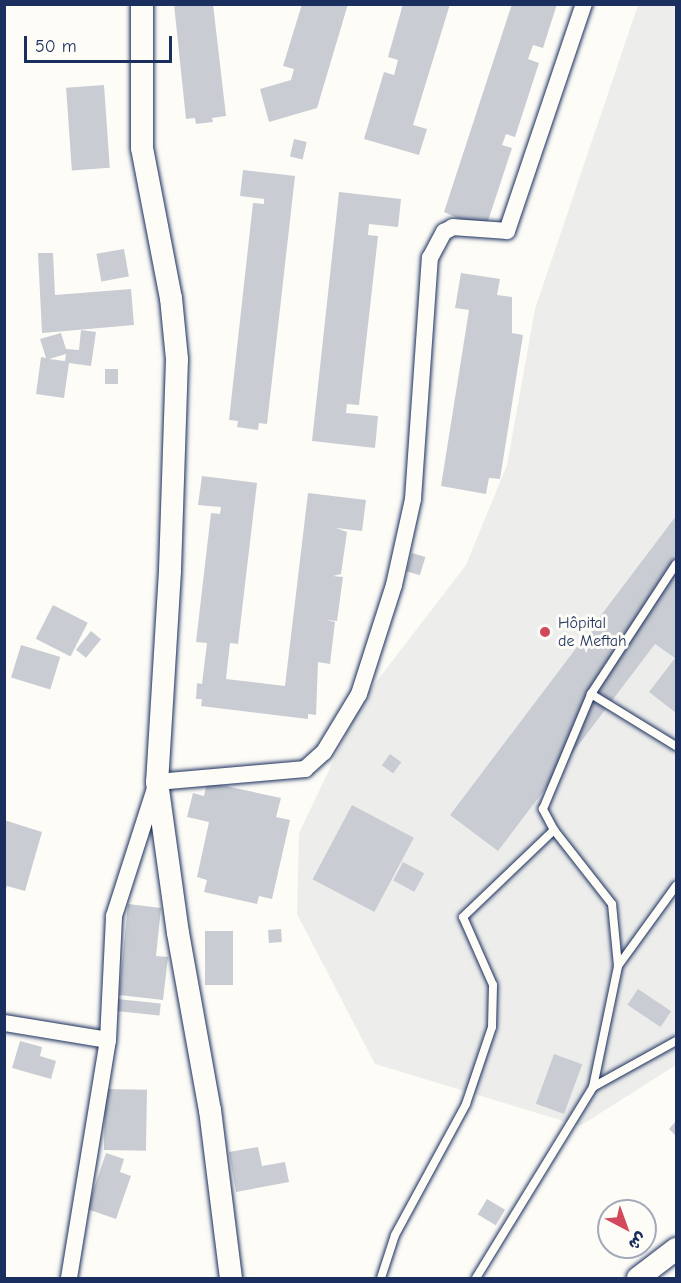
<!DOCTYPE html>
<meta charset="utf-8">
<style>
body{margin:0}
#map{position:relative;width:681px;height:1283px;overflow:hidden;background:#fdfcf7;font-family:"Comic Neue","Playpen Sans Arabic",sans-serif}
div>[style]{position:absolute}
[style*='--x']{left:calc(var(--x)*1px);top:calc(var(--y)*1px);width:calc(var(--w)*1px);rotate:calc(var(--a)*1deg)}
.built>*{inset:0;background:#edeeec}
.building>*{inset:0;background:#c9ccd3;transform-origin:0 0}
.roads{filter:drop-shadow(0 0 2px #1b2f5e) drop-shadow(0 0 2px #1b2f5e)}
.lane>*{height:8px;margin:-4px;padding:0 4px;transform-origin:4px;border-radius:4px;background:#fdfcf7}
.street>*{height:16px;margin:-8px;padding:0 8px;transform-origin:8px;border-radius:8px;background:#fdfcf7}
.secondary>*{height:22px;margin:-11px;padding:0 11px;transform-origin:11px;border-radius:11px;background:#fdfcf7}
.dots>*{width:16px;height:16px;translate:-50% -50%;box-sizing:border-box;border:3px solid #fdfcf7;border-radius:50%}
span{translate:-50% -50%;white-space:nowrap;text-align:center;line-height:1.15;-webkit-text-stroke:6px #fdfcf7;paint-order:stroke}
.poi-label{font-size:16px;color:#1b2f5e}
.left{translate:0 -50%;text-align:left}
.frame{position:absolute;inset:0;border:6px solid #1b2f5e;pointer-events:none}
.north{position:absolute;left:597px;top:1199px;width:60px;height:60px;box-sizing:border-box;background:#fdfcf7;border:2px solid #a3aaba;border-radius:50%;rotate:139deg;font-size:16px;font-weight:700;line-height:24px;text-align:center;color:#1b2f5e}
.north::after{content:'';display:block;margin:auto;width:21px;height:27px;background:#d1495b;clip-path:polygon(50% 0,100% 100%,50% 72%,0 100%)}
.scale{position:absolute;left:24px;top:36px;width:148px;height:27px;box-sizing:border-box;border:3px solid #1b2f5e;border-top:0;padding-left:8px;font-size:18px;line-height:21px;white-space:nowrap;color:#1b2f5e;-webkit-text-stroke:4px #fdfcf7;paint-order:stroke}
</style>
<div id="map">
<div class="built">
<div style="clip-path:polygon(638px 5px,676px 5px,676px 1065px,580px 1126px,375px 1064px,297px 914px,299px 833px,363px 699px,466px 565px,507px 465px,535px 309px)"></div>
</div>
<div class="building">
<div style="clip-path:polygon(174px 4px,213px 4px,226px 116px,212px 118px,213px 122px,196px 124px,195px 118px,186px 119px)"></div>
<div style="clip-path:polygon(302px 4px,348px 4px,317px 108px,269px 122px,260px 89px,291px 80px,294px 69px,283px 66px)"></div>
<div style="clip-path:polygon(403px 4px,450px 4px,413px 125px,427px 129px,419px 155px,364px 139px,384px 72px,394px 75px,398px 60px,388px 57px)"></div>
<div style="clip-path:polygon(512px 4px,557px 4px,543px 48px,533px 45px,528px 59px,539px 63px,515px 137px,506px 134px,502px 145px,512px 148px,487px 224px,477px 220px,475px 226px,444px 212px)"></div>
<div style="left:104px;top:85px;width:83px;height:38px;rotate:86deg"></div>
<div style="left:294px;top:139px;width:13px;height:18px;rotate:13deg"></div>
<div style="clip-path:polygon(243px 170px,295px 176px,267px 424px,259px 423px,258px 430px,237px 427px,238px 421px,229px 420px,253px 203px,264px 204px,264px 199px,240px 196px)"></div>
<div style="clip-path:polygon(339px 192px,401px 199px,398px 227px,369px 224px,368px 235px,378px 236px,359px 405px,347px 404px,346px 413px,378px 416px,375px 448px,312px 441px)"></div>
<div style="left:124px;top:249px;width:28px;height:28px;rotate:80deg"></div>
<div style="clip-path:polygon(38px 253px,53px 253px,55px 295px,131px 289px,134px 325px,42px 333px)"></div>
<div style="clip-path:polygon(461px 273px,500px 279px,497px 295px,512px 297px,512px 333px,523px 335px,500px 479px,489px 478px,486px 494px,441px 486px,469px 310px,455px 308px)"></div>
<div style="clip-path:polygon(evenodd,81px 330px,96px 332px,91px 366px,69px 363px,64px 398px,36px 394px,41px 357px,46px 358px,40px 339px,61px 333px,66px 349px,79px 350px,81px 330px,66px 354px,65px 361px,49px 359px,66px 354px)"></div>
<div style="left:118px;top:369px;width:15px;height:13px;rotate:90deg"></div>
<div style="clip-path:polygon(202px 476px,257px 483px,238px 644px,230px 643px,226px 679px,285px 686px,308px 493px,366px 500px,362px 531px,336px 528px,347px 532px,341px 574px,333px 576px,343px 577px,337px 621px,326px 620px,335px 622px,330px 664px,318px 662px,316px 715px,308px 714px,308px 719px,201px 706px,202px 699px,196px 699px,197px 683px,202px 684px,207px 643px,196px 642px,211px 513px,220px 514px,221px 507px,198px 505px)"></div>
<div style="clip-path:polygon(676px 516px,676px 713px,649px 692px,675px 658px,655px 644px,498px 851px,450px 815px)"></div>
<div style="left:412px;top:553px;width:14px;height:19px;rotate:17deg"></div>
<div style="left:53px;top:605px;width:39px;height:38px;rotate:27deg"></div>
<div style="left:91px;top:631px;width:13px;height:24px;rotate:39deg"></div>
<div style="left:21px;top:645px;width:41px;height:34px;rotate:17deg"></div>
<div style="left:390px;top:754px;width:14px;height:14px;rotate:36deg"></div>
<div style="clip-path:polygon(207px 782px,281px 798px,276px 817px,290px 820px,272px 899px,259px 896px,257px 904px,204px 892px,207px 880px,197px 877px,209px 822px,187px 817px,193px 793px,204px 796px)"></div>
<div style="left:352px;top:805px;width:70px;height:84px;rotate:28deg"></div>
<div style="clip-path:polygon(4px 820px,42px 832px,25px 891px,7px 886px,4px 893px)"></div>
<div style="left:403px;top:862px;width:24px;height:21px;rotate:28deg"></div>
<div style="clip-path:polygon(128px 904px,161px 908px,156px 956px,168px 957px,163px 1000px,119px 995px)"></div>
<div style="left:281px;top:929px;width:13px;height:13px;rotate:86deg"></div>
<div style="left:205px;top:931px;width:28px;height:54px"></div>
<div style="left:638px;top:989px;width:40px;height:19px;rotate:34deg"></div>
<div style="left:117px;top:999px;width:44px;height:12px;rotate:6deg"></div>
<div style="clip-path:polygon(20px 1041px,42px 1047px,40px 1056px,56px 1061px,51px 1079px,12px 1068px)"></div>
<div style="left:554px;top:1054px;width:30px;height:53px;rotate:20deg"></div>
<div style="left:105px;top:1089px;width:42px;height:61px;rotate:1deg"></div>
<div style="clip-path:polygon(676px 1121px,676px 1136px,669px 1129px)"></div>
<div style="clip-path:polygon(258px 1147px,262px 1166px,285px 1162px,289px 1182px,236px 1192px,229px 1152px)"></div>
<div style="clip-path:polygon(106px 1153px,124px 1159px,120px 1172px,131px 1176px,116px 1219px,87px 1209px)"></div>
<div style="left:487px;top:1199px;width:21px;height:18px;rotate:31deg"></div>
</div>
<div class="roads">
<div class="lane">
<div style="--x:591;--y:694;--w:100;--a:31.5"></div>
<div style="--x:618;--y:966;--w:99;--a:-54.1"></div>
<div style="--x:593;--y:1087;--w:95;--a:-29"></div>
<div style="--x:381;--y:1278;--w:45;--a:-72"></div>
<div style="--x:395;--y:1235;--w:149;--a:-61.5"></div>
<div style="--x:466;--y:1104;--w:81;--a:-71.3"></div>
<div style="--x:492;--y:1027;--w:42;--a:-88.6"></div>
<div style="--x:493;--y:985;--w:74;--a:-113.8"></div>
<div style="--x:463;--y:917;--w:126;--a:-43.7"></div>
<div style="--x:476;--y:1278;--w:224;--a:-58.5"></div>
<div style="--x:593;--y:1087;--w:124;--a:-78.3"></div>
<div style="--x:618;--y:966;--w:62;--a:-95.5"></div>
<div style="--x:612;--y:904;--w:94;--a:-128.1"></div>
<div style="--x:554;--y:830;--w:24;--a:-118"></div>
<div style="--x:543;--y:809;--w:125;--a:-67.3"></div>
<div style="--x:591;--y:694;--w:155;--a:-56.8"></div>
</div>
<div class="street">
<div style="--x:4;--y:1023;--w:105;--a:9.3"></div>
<div style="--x:69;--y:1278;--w:241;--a:-80.7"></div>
<div style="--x:108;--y:1040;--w:124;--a:-87.2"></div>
<div style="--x:114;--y:916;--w:141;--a:-72.2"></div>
<div style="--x:157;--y:782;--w:149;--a:-5"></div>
<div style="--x:305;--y:769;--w:25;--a:-42"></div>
<div style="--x:324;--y:752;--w:68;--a:-58.9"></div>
<div style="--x:359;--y:694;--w:114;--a:-72.2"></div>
<div style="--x:394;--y:585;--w:88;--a:-77.5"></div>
<div style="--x:413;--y:499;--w:242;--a:-86"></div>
<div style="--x:430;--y:258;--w:30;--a:-62"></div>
<div style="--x:444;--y:232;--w:10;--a:-29"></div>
<div style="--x:453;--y:227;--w:54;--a:4.2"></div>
<div style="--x:507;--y:231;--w:240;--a:-71.3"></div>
</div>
<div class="secondary">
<div style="--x:142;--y:4;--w:144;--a:90"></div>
<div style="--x:142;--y:148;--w:153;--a:79.1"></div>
<div style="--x:171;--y:298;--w:61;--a:84.4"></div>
<div style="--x:177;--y:359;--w:212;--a:91.9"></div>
<div style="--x:170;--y:571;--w:211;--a:93.5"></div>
<div style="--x:157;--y:782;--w:152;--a:82.1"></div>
<div style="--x:178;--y:933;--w:180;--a:79.8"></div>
<div style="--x:210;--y:1110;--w:169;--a:82.9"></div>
<div style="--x:638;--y:1278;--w:48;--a:-37.3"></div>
</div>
</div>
<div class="dots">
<div style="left:545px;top:632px;background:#d1495b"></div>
</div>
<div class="poi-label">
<span class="left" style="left:558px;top:632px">Hôpital<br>de Meftah</span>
</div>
<div class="frame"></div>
<div class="north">ش</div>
<div class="scale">50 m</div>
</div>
